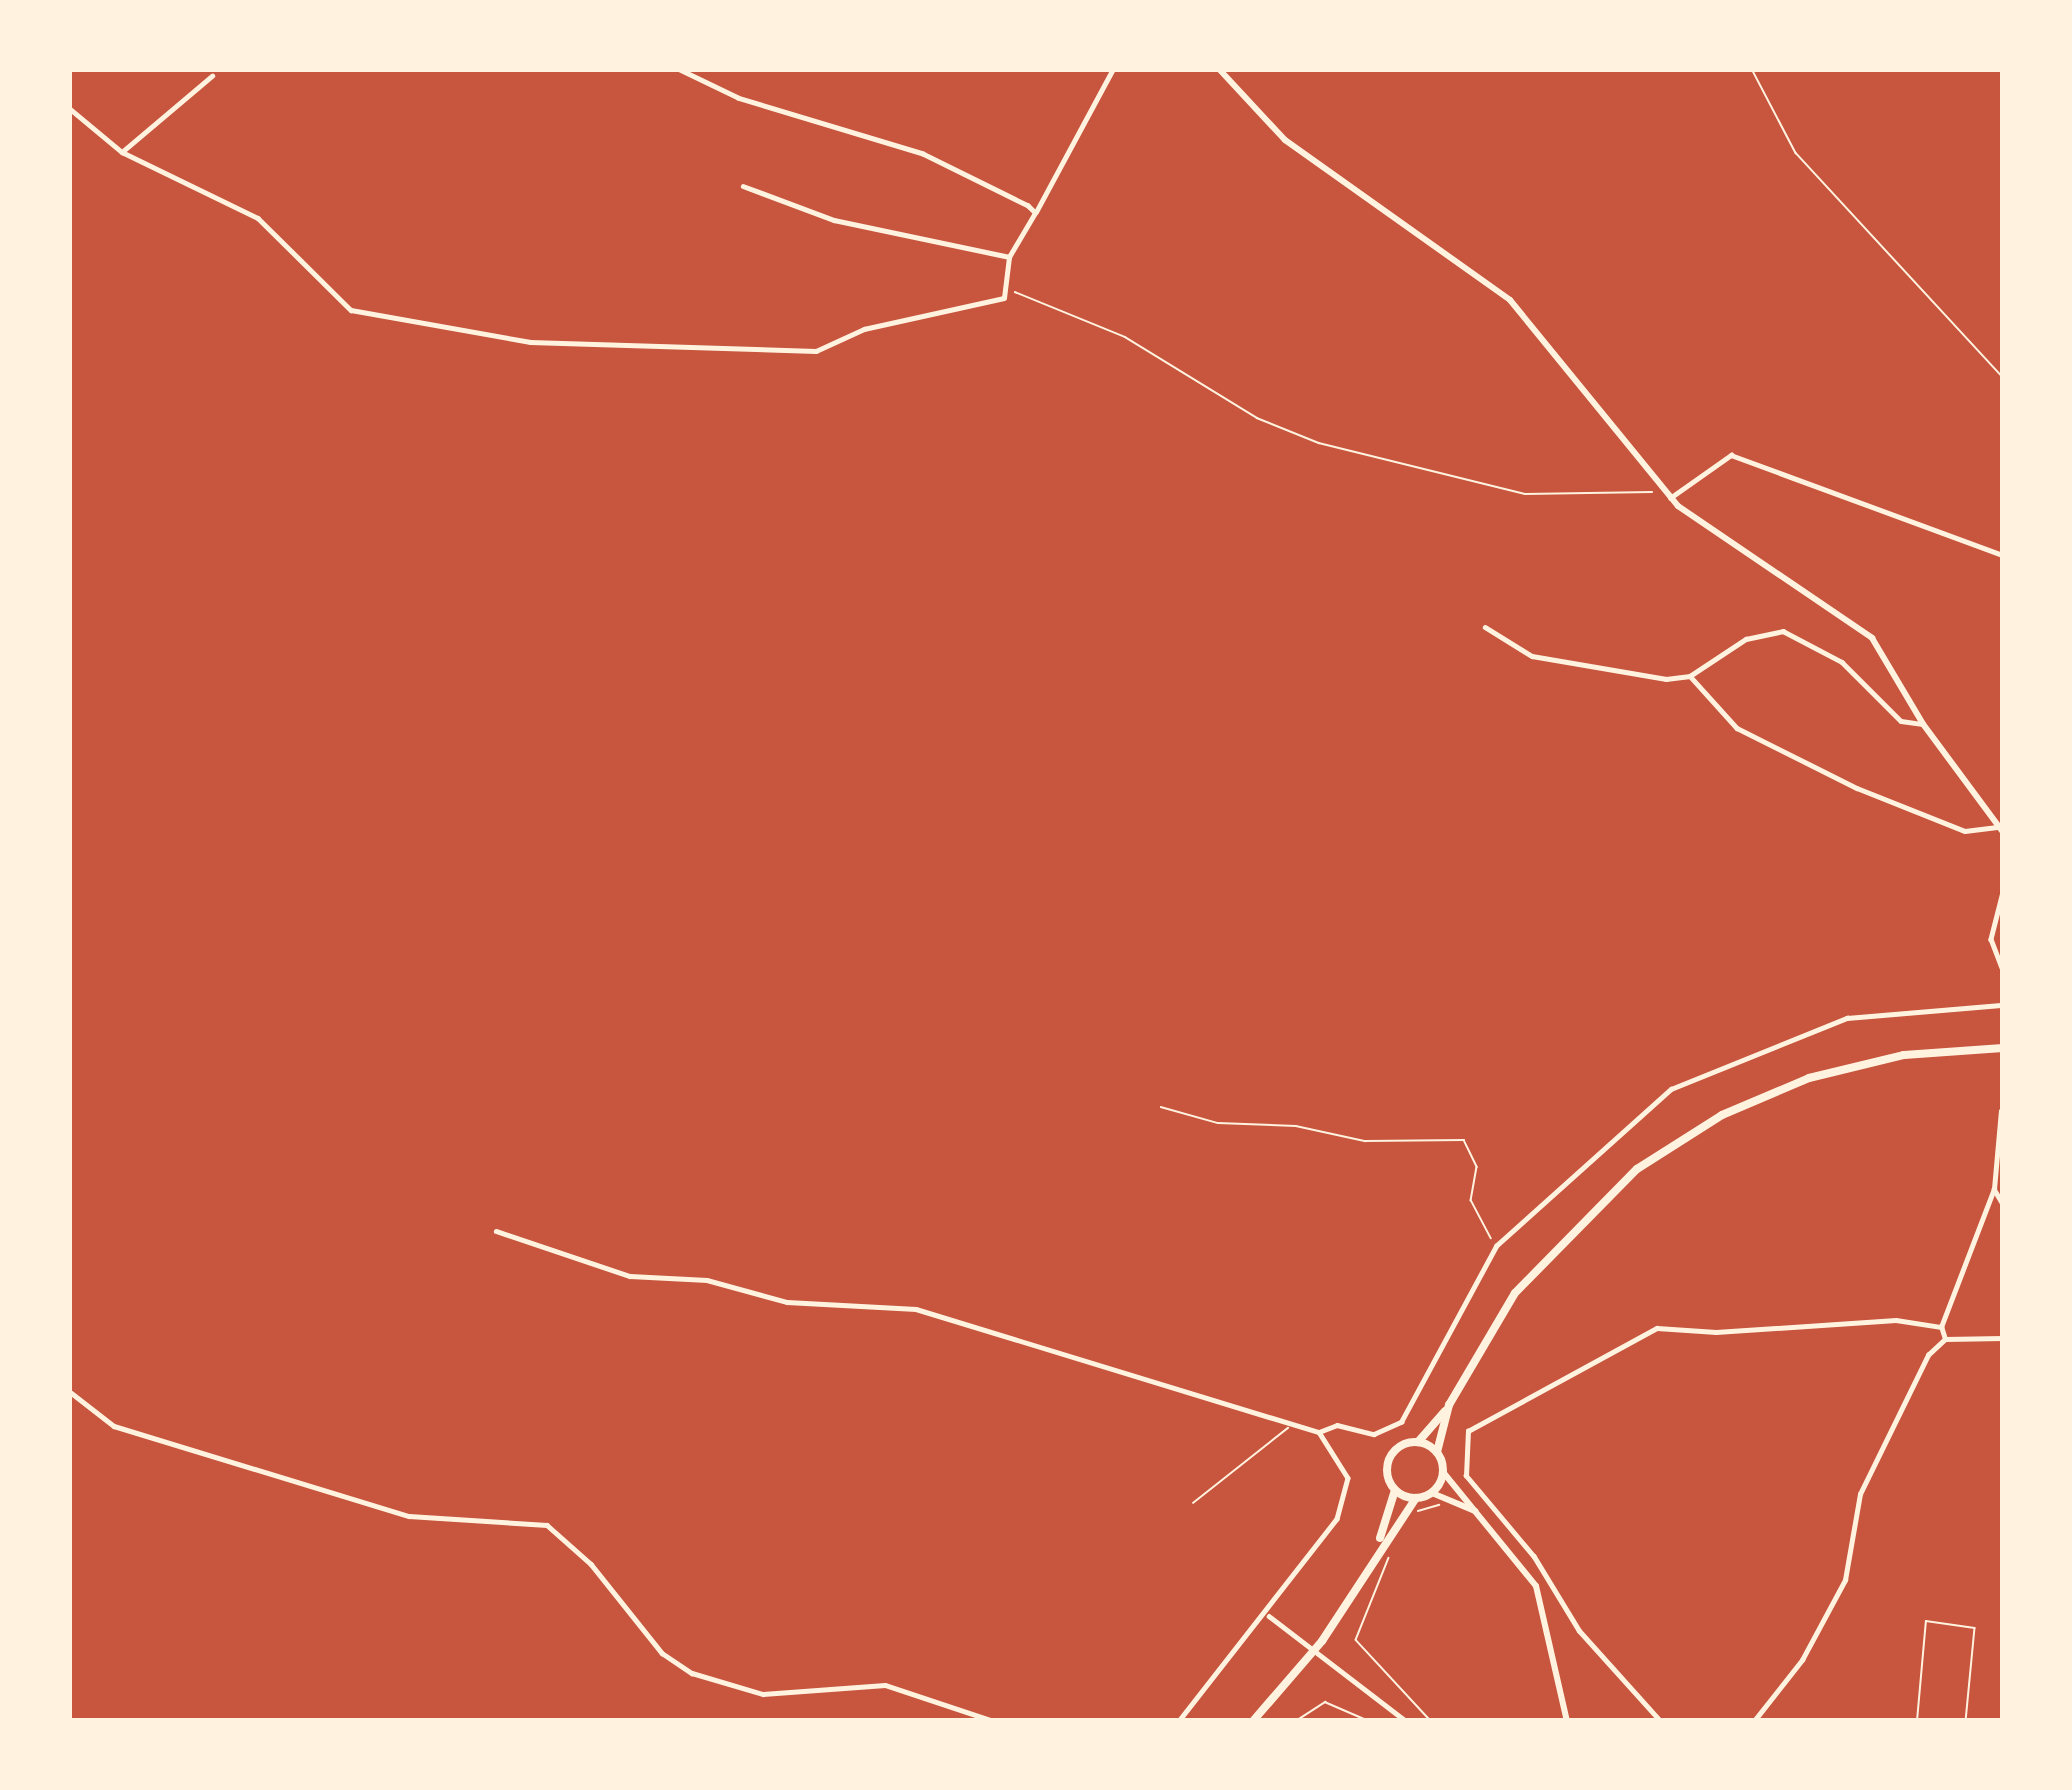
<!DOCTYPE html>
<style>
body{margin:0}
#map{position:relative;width:2072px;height:1790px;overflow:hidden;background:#c8553d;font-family:"Alegreya Sans",sans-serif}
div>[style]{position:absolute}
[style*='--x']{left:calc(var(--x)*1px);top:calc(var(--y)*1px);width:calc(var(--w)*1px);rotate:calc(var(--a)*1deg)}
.path>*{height:1.5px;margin:-0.75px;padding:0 0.75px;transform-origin:0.75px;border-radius:0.75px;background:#fff3e0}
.service>*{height:1.5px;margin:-0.75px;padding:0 0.75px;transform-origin:0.75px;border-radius:0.75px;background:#fff3e0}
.minor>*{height:4.5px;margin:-2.25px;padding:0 2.25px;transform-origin:2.25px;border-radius:2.25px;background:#fff3e0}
.tertiary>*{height:6px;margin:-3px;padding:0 3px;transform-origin:3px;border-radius:3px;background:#fff3e0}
.secondary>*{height:6px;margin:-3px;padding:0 3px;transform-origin:3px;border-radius:3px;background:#fff3e0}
.primary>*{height:8px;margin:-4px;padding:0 4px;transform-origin:4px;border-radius:4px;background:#fff3e0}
.primary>.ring{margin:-4px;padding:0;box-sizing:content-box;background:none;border:8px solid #fff3e0;border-radius:50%}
span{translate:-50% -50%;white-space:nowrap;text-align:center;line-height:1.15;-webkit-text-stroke:12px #fff3e0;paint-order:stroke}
.frame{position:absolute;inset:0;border:72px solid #fff3e0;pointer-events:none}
</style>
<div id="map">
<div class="path">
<div style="--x:1752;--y:69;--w:95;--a:62.4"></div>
<div style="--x:1796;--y:153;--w:305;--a:47.3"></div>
<div style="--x:1015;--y:292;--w:119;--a:22.2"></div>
<div style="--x:1125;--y:337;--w:155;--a:31.5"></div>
<div style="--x:1257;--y:418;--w:67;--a:22"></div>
<div style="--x:1319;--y:443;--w:212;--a:13.9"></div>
<div style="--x:1525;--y:494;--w:127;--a:-0.9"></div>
<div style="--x:1161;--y:1107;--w:59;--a:15.7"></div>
<div style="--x:1218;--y:1123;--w:78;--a:2.2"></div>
<div style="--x:1296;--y:1126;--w:71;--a:12.3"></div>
<div style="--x:1365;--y:1141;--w:99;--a:-0.6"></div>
<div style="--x:1464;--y:1140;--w:30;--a:64"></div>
<div style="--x:1477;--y:1167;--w:34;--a:100"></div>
<div style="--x:1471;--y:1200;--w:43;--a:62.2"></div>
<div style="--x:1418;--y:1511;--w:22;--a:-16"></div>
<div style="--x:1389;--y:1558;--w:88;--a:111.9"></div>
<div style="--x:1356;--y:1640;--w:110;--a:47.2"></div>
<div style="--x:1296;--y:1721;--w:35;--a:-33"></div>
<div style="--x:1325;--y:1702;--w:48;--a:23.4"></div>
</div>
<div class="service">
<div style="--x:1193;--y:1503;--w:121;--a:-38.3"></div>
<div style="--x:1917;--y:1721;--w:100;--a:-84.9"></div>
<div style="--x:1926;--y:1621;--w:49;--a:8.1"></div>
<div style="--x:1975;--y:1628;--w:93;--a:95.5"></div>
</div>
<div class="minor">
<div style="--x:69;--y:108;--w:69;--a:39.7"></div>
<div style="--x:122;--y:152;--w:151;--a:25.9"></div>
<div style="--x:258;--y:218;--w:131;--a:44.7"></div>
<div style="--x:351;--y:310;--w:182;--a:10.1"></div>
<div style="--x:530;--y:342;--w:286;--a:1.8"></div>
<div style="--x:816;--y:351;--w:53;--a:-24.6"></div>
<div style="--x:864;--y:329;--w:143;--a:-12.5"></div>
<div style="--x:1004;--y:298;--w:41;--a:-83"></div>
<div style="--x:1009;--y:257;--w:51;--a:-59.4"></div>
<div style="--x:1035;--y:213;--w:10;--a:-135"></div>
<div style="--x:1028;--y:206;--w:117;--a:-153.7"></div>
<div style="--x:923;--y:154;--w:193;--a:-163.2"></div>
<div style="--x:738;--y:98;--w:67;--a:-154.2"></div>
<div style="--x:122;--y:152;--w:118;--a:-40.2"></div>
<div style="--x:743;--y:186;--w:97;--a:20.5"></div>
<div style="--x:834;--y:220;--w:179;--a:11.9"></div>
<div style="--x:1036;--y:212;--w:162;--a:-61.7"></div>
<div style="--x:1670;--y:498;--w:75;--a:-35.2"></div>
<div style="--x:1731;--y:455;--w:290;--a:20.2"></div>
<div style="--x:1485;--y:627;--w:55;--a:31.7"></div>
<div style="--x:1532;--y:656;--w:136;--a:9.7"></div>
<div style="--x:1666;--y:679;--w:24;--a:-7"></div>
<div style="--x:1690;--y:676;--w:67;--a:-33.5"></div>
<div style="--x:1746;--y:639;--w:38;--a:-12"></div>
<div style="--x:1783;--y:631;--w:67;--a:27.7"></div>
<div style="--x:1842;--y:662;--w:83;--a:45"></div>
<div style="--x:1901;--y:721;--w:22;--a:8"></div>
<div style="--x:1690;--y:676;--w:70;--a:47.9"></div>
<div style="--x:1737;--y:728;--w:134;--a:26.6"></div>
<div style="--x:1857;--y:788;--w:116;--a:21.7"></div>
<div style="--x:1965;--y:831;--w:34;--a:-7"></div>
<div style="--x:2003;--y:866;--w:4;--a:90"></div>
<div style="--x:2003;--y:892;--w:49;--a:104.3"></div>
<div style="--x:1991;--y:939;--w:34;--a:69"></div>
<div style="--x:1994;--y:1189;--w:17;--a:59"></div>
<div style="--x:496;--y:1231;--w:141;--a:18.6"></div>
<div style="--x:630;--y:1276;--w:77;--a:3"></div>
<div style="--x:707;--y:1280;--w:83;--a:15.4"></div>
<div style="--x:787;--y:1302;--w:129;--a:3.1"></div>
<div style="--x:916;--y:1309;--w:421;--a:17"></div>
<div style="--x:1319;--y:1432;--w:54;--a:57.8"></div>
<div style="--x:1348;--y:1478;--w:42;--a:105"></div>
<div style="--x:1337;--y:1519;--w:256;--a:128"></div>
<div style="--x:1945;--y:1339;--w:13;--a:-108"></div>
<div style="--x:1941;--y:1327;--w:148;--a:-69"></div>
<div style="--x:1994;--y:1189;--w:78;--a:-84.9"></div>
<div style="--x:1945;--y:1339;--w:58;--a:-1"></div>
<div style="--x:69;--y:1391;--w:57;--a:37.9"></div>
<div style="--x:114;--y:1426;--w:308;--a:17"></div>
<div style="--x:409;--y:1516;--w:138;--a:3.7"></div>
<div style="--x:547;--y:1525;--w:59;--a:41.6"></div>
<div style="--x:591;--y:1564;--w:114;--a:51.4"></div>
<div style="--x:662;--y:1653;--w:36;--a:34"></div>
<div style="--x:692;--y:1673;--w:74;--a:16.5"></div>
<div style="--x:763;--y:1694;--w:122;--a:-4.2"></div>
<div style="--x:885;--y:1685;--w:115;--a:18.3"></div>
<div style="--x:1319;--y:1432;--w:19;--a:-21"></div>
<div style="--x:1337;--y:1425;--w:38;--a:14"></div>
<div style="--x:1374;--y:1434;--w:30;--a:-24"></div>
<div style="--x:1401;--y:1422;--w:200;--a:-61.6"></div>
<div style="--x:1496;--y:1246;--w:235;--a:-41.9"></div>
<div style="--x:1671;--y:1089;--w:190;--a:-22"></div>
<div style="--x:1847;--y:1018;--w:157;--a:-4.8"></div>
<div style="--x:1269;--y:1616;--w:173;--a:37.5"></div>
<div style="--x:1660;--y:1721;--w:121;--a:-132"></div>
<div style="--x:1579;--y:1631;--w:87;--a:-121.3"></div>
<div style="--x:1534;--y:1557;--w:106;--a:-130"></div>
<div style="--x:1466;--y:1476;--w:45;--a:-87.5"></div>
<div style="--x:1468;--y:1431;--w:215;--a:-28.6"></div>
<div style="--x:1657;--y:1328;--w:59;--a:3.9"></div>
<div style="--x:1716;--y:1332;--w:180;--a:-3.8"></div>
<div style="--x:1896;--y:1320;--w:46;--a:8.8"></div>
<div style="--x:1754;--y:1721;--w:78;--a:-51.8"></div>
<div style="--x:1802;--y:1660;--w:91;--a:-61.7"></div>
<div style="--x:1845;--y:1580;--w:87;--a:-80.1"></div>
<div style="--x:1860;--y:1494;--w:155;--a:-63.9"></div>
<div style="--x:1928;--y:1355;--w:23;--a:-43"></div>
</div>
<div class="tertiary">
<div style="--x:1443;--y:1472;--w:147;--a:50.8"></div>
<div style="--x:1536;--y:1586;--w:139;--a:77.1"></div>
<div style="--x:1432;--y:1493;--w:47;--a:22.7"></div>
</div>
<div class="secondary">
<div style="--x:1219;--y:69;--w:97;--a:47.1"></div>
<div style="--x:1285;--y:140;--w:276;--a:35.4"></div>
<div style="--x:1510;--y:300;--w:266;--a:50.8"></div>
<div style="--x:1678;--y:506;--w:235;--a:34.2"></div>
<div style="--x:1872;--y:638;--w:100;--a:59.3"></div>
<div style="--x:1923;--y:724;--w:134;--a:53.5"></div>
</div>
<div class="primary">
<div class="ring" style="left:1387px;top:1442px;width:48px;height:48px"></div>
<div style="--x:1418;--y:1442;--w:41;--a:-48.9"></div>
<div style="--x:1437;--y:1452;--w:49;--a:-75.7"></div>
<div style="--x:1449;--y:1405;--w:130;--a:-59.5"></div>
<div style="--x:1515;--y:1293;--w:174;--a:-45.5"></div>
<div style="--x:1637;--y:1169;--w:101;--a:-32.4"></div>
<div style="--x:1722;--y:1115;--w:95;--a:-23"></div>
<div style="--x:1809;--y:1078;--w:98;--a:-13.6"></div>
<div style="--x:1904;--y:1055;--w:99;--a:-4"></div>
<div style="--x:1380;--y:1538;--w:50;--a:-72.6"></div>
<div style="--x:1253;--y:1721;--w:106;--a:-49.2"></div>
<div style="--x:1322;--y:1641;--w:171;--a:-56.7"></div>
</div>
<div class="frame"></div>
</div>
